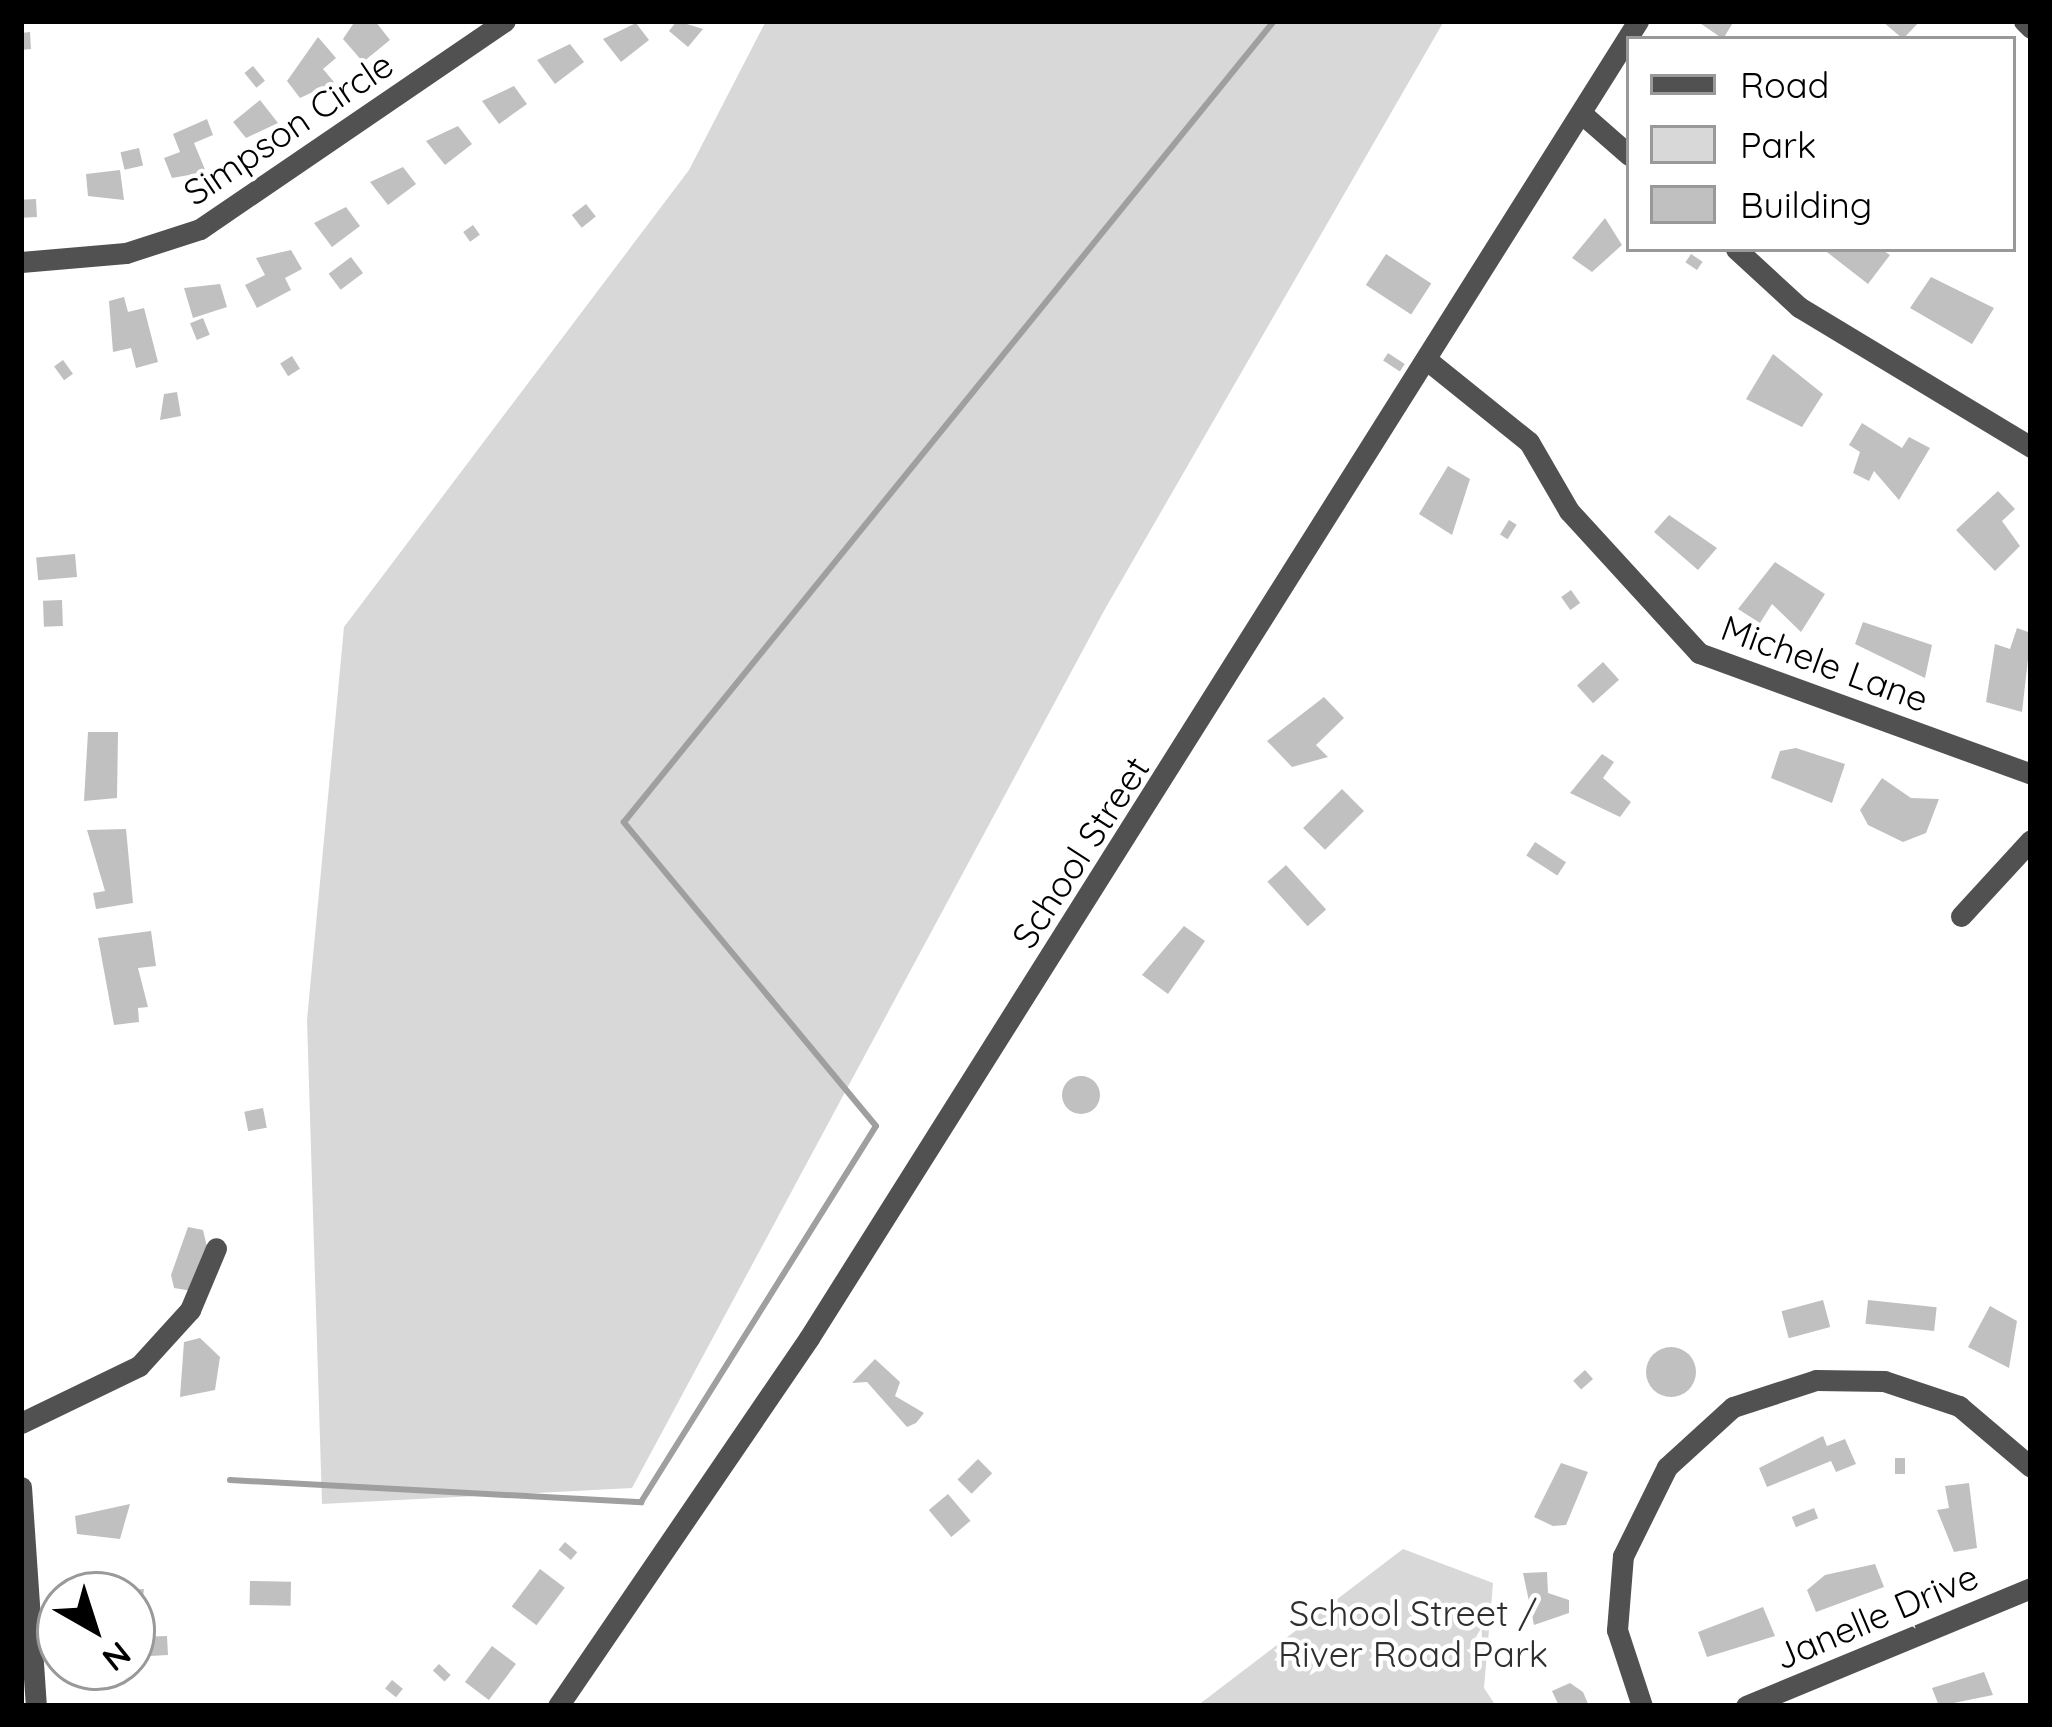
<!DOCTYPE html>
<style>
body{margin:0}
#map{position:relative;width:2052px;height:1727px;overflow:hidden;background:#fff;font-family:Quicksand,sans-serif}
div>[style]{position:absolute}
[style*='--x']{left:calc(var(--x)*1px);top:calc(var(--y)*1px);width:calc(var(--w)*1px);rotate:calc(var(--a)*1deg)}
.green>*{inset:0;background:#d8d8d8}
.stream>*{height:6px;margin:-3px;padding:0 3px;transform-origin:3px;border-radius:3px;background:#9f9f9f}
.building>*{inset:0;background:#c0c0c0;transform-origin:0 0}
.round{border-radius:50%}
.minor>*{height:21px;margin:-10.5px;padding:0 10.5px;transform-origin:10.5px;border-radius:10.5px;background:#515151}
span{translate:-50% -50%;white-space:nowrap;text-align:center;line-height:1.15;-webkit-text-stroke:9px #fff;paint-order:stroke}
.street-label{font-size:36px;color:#000}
.park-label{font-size:36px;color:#2f2f2f}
.frame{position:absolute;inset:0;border:24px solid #000;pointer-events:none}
.legend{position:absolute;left:1626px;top:36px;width:390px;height:216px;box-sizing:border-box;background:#fff;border:3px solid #999;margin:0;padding:15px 21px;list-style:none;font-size:36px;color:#000}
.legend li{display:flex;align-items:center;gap:24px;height:60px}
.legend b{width:60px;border:3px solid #999}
.north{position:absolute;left:36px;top:1571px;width:120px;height:120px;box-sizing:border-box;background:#fff;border:3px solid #999;border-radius:50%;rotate:141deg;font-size:33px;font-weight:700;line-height:48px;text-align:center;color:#000}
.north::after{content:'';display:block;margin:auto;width:42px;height:54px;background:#000;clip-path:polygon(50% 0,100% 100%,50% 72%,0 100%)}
</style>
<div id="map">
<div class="green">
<div style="clip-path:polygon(766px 21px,1444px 21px,1105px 609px,632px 1488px,322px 1504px,307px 1020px,344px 627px,689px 170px)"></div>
<div style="clip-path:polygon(1403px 1549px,1493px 1583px,1484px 1688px,1496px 1706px,1197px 1706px)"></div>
</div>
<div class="stream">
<div style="--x:230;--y:1480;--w:412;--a:3.1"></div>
<div style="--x:641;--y:1502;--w:443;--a:-58"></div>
<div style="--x:876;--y:1126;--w:395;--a:-129.7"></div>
<div style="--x:624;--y:822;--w:1032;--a:-50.94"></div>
</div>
<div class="building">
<div style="clip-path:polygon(355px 21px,375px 21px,390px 40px,363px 62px,343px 39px)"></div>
<div style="clip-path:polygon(677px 21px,703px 29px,688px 47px,669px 31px)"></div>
<div style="clip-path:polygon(1697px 21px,1734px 21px,1723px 39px)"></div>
<div style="clip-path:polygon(1882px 21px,1920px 21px,1903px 39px)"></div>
<div style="clip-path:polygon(636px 23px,649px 40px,621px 62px,603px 39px)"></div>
<div style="clip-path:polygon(30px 32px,31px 49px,21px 50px,21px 33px)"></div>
<div style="clip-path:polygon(318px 37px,336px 58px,323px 69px,334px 82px,300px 98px,287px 81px)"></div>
<div style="clip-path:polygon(570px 44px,584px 62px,555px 84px,537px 60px)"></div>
<div style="left:253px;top:66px;width:19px;height:11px;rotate:51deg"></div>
<div style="clip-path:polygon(514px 86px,527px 104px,499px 124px,482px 101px)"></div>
<div style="clip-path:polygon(260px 100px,278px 123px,246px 138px,233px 122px)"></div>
<div style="clip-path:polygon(207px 119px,213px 135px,194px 143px,206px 172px,172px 178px,164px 158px,180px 152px,173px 134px)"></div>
<div style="clip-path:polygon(458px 126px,472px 144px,445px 165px,426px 141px)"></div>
<div style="left:139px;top:148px;width:18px;height:19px;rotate:77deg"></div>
<div style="clip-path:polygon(403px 167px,416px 184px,388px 205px,370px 182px)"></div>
<div style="clip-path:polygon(120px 170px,124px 200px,88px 196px,86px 174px)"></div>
<div style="left:36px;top:199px;width:18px;height:15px;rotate:87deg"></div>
<div style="left:586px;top:204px;width:16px;height:18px;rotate:52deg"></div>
<div style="clip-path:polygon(346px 207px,360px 226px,332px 247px,314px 223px)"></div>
<div style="clip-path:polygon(1605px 218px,1622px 245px,1592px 272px,1572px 258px)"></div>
<div style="left:473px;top:225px;width:12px;height:12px;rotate:55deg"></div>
<div style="clip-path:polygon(1823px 249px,1881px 249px,1890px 255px,1868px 284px)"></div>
<div style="clip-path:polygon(291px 250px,302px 269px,285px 278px,291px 290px,257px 308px,245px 285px,265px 275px,256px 258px)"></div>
<div style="left:1386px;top:254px;width:54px;height:37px;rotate:33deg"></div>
<div style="left:1691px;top:254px;width:14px;height:10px;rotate:34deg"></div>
<div style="left:351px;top:257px;width:20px;height:28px;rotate:53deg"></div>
<div style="clip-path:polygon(1931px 277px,1994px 308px,1972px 344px,1910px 308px)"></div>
<div style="clip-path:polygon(220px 284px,227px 307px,193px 318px,184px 288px)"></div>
<div style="clip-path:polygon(124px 297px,128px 312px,144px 308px,158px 362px,136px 368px,131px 348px,113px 352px,109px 301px)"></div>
<div style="left:203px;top:318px;width:18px;height:14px;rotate:68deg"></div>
<div style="left:1388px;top:353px;width:20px;height:9px;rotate:33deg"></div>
<div style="clip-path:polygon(1773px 354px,1823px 394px,1802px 427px,1746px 399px)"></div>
<div style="left:292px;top:356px;width:15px;height:14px;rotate:58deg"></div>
<div style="left:63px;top:360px;width:17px;height:11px;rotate:54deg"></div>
<div style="clip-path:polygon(177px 392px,181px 416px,160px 420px,164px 394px)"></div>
<div style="clip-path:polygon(1862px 423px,1902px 448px,1909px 437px,1930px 448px,1899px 500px,1874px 471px,1869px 481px,1853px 473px,1860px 452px,1849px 445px)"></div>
<div style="clip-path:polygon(1448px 466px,1470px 479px,1452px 535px,1419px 514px)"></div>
<div style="clip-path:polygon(1998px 491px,2015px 509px,2002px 521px,2020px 546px,1995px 571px,1956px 530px)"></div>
<div style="clip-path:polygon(1669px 515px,1717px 548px,1698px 570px,1654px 532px)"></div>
<div style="left:1509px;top:520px;width:9px;height:17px;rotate:32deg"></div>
<div style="left:75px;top:554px;width:23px;height:39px;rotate:85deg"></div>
<div style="clip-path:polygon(1775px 562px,1825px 594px,1801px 632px,1772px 604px,1760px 623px,1738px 609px)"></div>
<div style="left:1571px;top:590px;width:16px;height:12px;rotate:55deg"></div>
<div style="left:62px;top:600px;width:26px;height:19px;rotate:88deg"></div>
<div style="clip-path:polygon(1863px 622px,1932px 645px,1925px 678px,1855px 644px)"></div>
<div style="clip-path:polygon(2017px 628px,2031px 633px,2022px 712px,1986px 702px,1995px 644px,2010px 649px)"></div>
<div style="left:1603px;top:662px;width:24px;height:35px;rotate:48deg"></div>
<div style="clip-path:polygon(1324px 697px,1344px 718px,1316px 745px,1328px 757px,1292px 767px,1267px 741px)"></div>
<div style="clip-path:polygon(88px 732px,118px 732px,117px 798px,84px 801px)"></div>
<div style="clip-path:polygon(1796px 748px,1845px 764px,1832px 803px,1771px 778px,1780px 751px)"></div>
<div style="clip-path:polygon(1602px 754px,1614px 762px,1603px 778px,1631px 802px,1620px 817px,1570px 793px)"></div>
<div style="clip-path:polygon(1882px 778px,1911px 798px,1939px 799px,1926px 833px,1903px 842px,1868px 825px,1860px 810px)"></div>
<div style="left:1342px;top:789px;width:31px;height:55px;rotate:45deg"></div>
<div style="clip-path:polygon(126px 829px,133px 903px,96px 909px,93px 893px,105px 891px,87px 830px)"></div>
<div style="left:1535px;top:842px;width:37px;height:16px;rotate:33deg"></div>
<div style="left:1286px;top:865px;width:60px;height:25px;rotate:48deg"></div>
<div style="clip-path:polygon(1184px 926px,1205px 941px,1168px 994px,1142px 975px)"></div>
<div style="clip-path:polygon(151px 931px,156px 966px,138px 968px,148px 1007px,138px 1008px,139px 1022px,114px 1025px,98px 938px)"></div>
<div class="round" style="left:1062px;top:1076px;width:38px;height:38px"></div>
<div style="left:263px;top:1108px;width:20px;height:19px;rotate:79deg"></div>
<div style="clip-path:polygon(188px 1227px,203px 1230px,207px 1247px,192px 1291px,174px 1288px,171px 1275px)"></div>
<div style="left:1823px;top:1300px;width:28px;height:43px;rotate:75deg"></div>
<div style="left:1868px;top:1300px;width:69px;height:24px;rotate:6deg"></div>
<div style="clip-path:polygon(1990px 1306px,2017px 1321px,2009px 1368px,1968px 1347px)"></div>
<div style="clip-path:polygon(200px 1338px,220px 1357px,215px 1390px,180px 1397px,184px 1342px)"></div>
<div class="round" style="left:1646px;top:1347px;width:50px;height:50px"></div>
<div style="clip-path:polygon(875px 1359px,900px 1382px,895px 1396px,924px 1413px,916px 1423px,907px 1427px,867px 1382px,852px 1383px)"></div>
<div style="left:1585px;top:1370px;width:12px;height:16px;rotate:48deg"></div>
<div style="clip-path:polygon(1823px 1436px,1827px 1446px,1845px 1439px,1856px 1464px,1836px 1472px,1831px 1461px,1767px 1487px,1759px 1468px)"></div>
<div style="left:1895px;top:1458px;width:10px;height:16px"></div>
<div style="left:978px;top:1459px;width:20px;height:29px;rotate:45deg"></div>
<div style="clip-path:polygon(1561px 1463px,1588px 1472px,1566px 1525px,1553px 1526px,1534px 1517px)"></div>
<div style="clip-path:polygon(1969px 1483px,1977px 1548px,1954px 1552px,1937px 1510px,1949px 1508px,1945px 1486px)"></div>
<div style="left:948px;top:1494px;width:35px;height:25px;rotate:50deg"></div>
<div style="clip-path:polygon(130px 1504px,120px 1539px,77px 1534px,75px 1516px)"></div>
<div style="left:1814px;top:1508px;width:11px;height:24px;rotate:68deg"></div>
<div style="left:565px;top:1542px;width:16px;height:10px;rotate:40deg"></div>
<div style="clip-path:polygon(1875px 1564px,1884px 1587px,1816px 1612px,1807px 1590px,1825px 1575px)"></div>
<div style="left:540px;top:1569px;width:31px;height:47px;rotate:37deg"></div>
<div style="clip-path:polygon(1547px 1572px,1548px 1593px,1569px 1600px,1569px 1613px,1534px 1625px,1523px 1573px)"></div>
<div style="left:250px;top:1581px;width:41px;height:24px;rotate:1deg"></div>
<div style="clip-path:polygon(144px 1589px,138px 1637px,167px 1636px,168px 1655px,132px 1657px,132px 1595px,115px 1591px)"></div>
<div style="clip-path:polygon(1763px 1607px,1775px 1636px,1707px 1657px,1698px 1632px)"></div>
<div style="left:492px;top:1646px;width:30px;height:45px;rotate:37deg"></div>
<div style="left:439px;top:1664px;width:16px;height:9px;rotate:43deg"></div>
<div style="clip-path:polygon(1984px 1672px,1993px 1695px,1939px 1706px,1932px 1688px)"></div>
<div style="left:392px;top:1680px;width:14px;height:11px;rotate:39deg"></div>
<div style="clip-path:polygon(1570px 1683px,1583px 1692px,1589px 1706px,1559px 1706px,1552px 1691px)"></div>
</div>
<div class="minor">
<div style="--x:2024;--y:21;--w:10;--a:45"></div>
<div style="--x:1581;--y:113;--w:64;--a:41.2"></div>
<div style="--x:1736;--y:249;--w:86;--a:42.6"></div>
<div style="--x:1799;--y:307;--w:271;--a:31.1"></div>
<div style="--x:21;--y:262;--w:105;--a:-4.9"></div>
<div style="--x:126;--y:253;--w:78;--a:-18"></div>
<div style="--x:200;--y:229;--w:369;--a:-34.3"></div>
<div style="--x:1432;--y:364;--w:124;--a:38.8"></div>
<div style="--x:1529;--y:442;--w:80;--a:59.9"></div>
<div style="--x:1569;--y:511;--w:193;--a:47.5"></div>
<div style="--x:1699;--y:653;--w:353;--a:20"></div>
<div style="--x:1961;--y:916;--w:103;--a:-47.4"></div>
<div style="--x:21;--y:1423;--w:131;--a:-25.8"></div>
<div style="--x:139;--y:1366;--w:76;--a:-47.7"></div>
<div style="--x:190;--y:1310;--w:67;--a:-67.2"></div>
<div style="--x:21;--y:1487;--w:220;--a:86.1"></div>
<div style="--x:558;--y:1706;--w:445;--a:-55.7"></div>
<div style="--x:809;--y:1338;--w:1556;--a:-57.81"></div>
<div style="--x:1642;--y:1706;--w:80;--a:-108.2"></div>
<div style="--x:1617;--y:1630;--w:74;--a:-85.4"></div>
<div style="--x:1623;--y:1556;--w:99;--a:-63.7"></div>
<div style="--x:1667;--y:1467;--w:89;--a:-42.3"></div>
<div style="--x:1733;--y:1407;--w:87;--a:-18"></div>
<div style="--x:1816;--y:1380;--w:68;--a:0.8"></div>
<div style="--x:1884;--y:1381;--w:79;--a:18.4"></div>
<div style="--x:1959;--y:1406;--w:94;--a:40.3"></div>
<div style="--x:1746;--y:1706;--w:308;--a:-22.5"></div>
</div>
<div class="street-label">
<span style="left:288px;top:128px;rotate:-34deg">Simpson Circle</span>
<span style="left:1825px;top:663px;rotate:20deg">Michele Lane</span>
<span style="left:1080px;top:852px;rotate:-57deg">School Street</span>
<span style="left:1876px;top:1616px;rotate:-23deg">Janelle Drive</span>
</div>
<div class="park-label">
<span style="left:1413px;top:1633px">School Street /<br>River Road Park</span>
</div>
<div class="frame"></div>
<ul class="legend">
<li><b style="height:15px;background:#515151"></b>Road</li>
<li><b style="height:33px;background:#d8d8d8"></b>Park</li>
<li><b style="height:33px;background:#c0c0c0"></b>Building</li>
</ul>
<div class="north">N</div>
</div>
